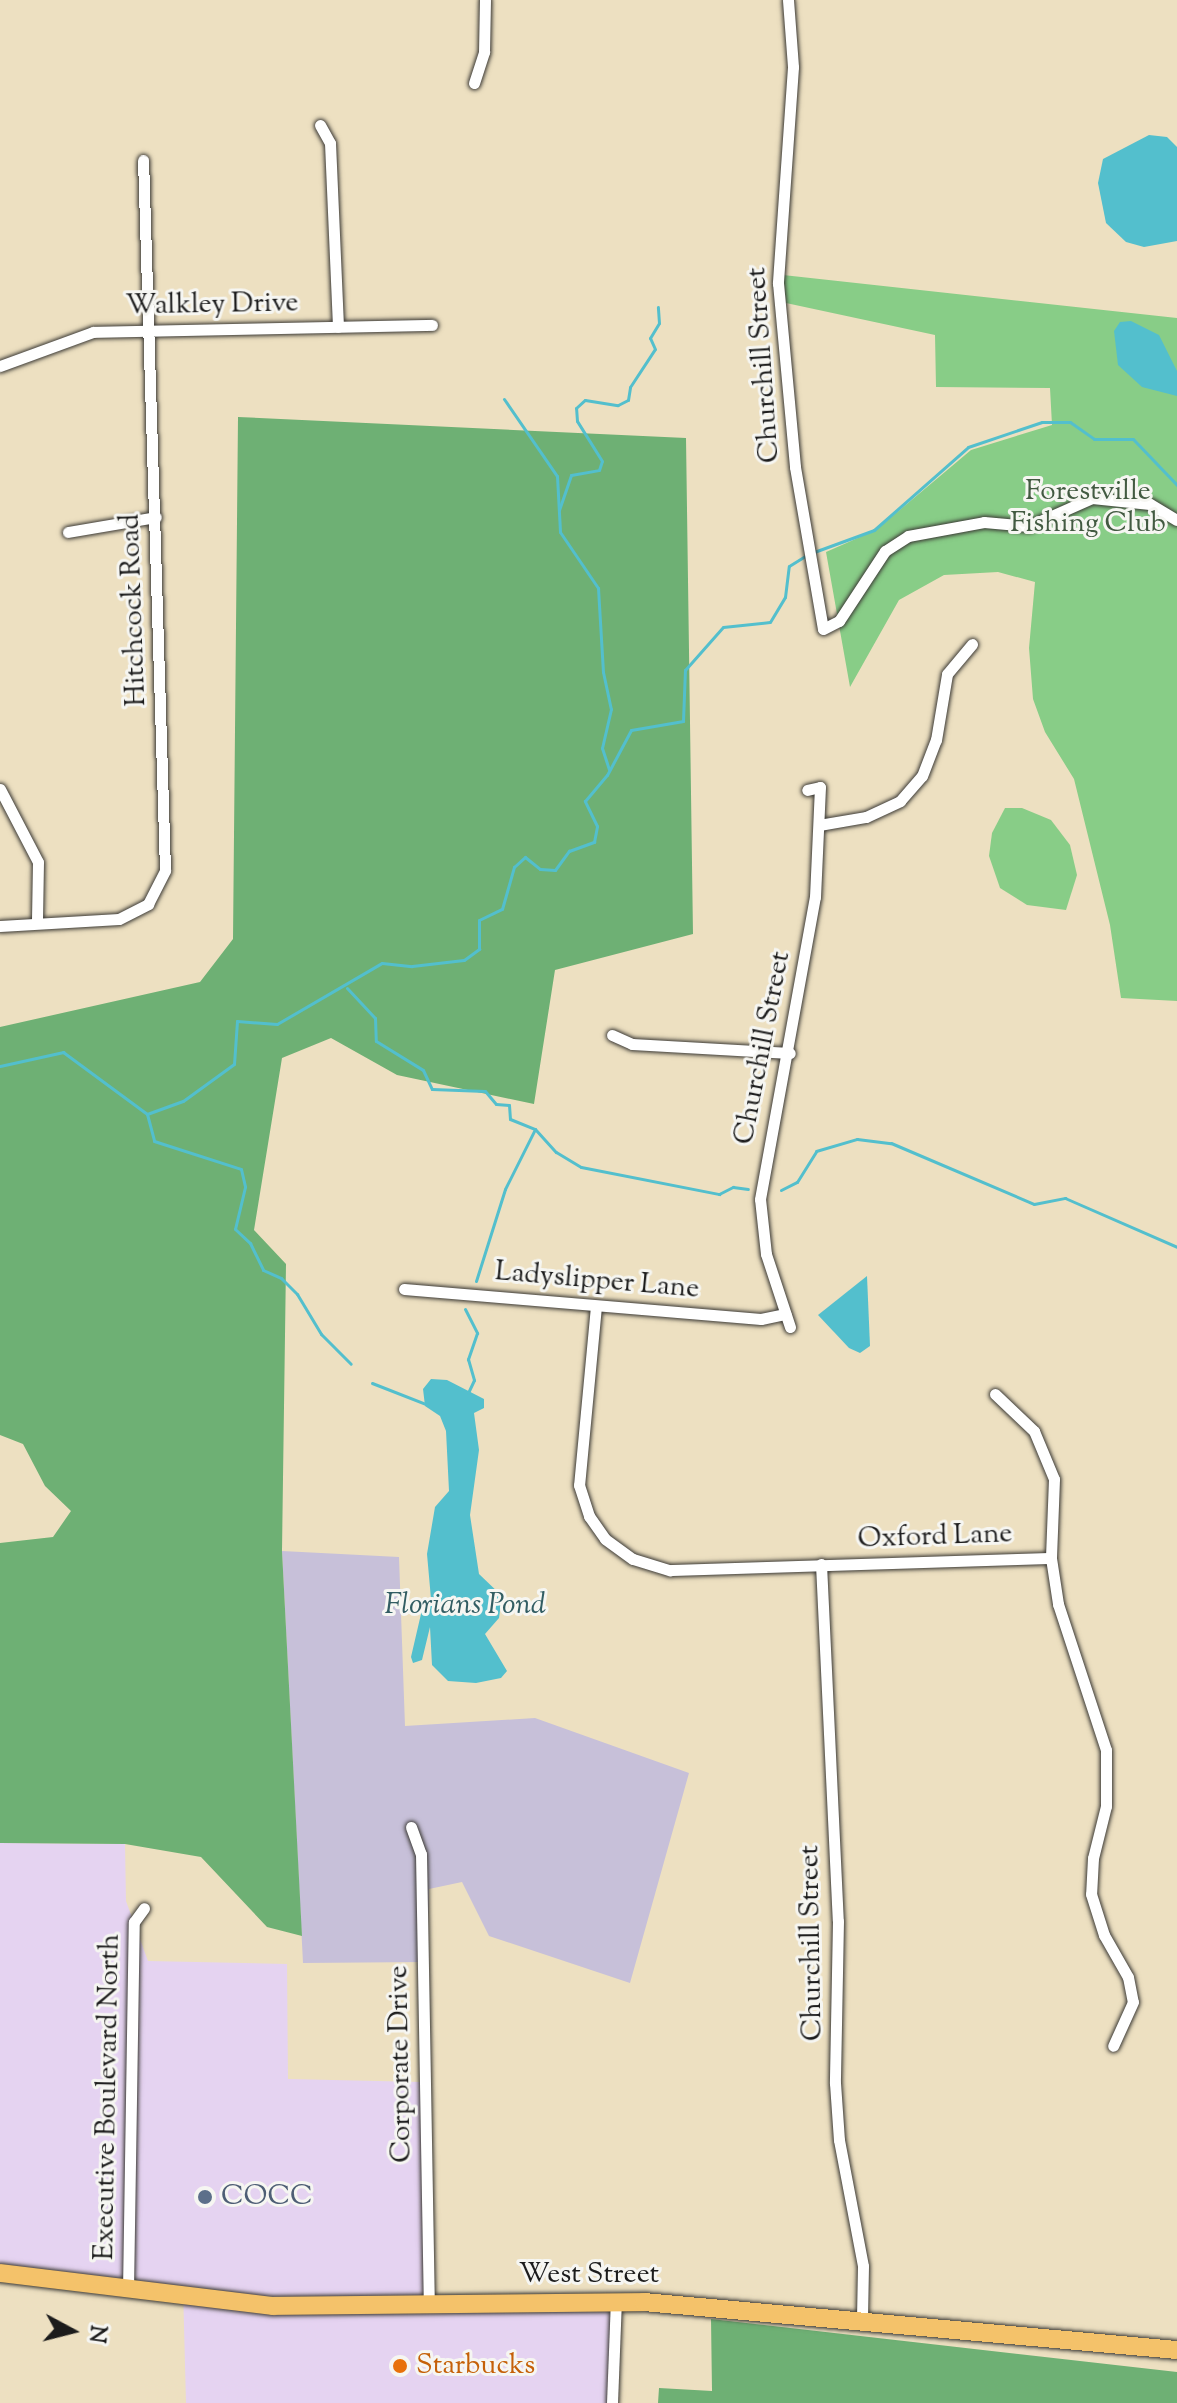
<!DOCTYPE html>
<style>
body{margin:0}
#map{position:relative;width:1177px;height:2403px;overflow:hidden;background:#ede0c1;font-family:"Sorts Mill Goudy",serif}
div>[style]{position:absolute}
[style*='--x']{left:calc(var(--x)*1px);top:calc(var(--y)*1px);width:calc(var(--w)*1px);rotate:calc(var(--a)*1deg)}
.built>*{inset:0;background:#e5d3f1}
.industrial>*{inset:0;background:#c7c0d9}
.green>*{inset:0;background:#88cd87}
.forest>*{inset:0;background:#6eb074}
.water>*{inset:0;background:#53bfcd}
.stream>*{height:3px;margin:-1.5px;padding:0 1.5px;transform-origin:1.5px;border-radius:1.5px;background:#53bfcd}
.roads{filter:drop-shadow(0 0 2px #3b3935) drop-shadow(0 0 2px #3b3935)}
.minor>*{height:11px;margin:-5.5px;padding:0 5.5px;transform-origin:5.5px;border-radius:5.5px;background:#fff}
.primary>*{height:18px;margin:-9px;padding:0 9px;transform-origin:9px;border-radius:9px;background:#f4c26a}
.dots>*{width:22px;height:22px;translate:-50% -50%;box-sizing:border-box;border:4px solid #f6f6f2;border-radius:50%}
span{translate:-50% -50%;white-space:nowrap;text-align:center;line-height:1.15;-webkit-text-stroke:6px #f6f6f2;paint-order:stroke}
.street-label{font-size:28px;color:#1c1c1c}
.park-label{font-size:28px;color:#425a41}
.service-label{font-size:28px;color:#4e5e75}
.left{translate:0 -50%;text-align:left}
.food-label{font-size:28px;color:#c56008}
.water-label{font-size:30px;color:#325d63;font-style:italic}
.north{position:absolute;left:32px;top:2291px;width:80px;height:80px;-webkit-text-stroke:6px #f6f6f2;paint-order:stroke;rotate:97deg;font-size:22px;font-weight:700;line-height:32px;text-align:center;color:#1c1c1c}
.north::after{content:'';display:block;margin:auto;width:28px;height:36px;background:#1c1c1c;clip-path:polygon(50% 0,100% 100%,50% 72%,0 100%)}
</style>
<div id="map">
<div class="built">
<div style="clip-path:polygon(0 1843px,125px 1844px,126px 1901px,148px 1961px,287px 1964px,288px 2079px,422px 2082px,424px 2308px,612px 2307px,607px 2403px,186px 2403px,183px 2288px,0 2264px)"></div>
</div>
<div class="industrial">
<div style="clip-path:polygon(282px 1551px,399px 1557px,405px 1726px,535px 1718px,689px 1773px,630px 1983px,489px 1936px,462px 1882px,429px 1889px,427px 1962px,303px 1963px)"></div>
</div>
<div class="green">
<div style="clip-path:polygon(783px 275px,1177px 318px,1177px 1001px,1121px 998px,1110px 925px,1074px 779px,1045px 732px,1033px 699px,1029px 648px,1035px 582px,998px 572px,944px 575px,899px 600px,850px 687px,826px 552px,876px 530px,971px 450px,1052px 425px,1050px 388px,936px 387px,935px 335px,786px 303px)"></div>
<div style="clip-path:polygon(1005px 808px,1022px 808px,1051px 820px,1070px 845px,1077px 875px,1066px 910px,1027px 905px,1000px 888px,989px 856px,992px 833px)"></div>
</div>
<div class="forest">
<div style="clip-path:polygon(238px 417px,686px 438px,693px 934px,555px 970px,534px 1104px,397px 1075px,331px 1038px,282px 1058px,254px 1230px,286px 1264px,282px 1551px,302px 1936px,267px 1927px,201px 1857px,125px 1844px,0 1843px,0 1543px,53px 1537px,71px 1511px,45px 1486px,23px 1444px,0 1435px,0 1027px,200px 982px,233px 939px)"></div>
<div style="clip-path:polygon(711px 2319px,1177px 2372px,1177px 2403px,658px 2403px,659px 2388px,712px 2391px)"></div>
</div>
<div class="water">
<div style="clip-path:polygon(1149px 135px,1167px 137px,1177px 147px,1177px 241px,1144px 247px,1126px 242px,1106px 223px,1098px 183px,1103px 159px)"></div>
<div style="clip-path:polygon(1131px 321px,1159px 335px,1177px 371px,1177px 396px,1142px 387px,1118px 365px,1114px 331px,1120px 322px)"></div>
<div style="clip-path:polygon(867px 1276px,870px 1346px,860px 1353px,849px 1348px,818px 1315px)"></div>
<div style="clip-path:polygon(431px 1379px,447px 1380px,484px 1399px,484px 1408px,474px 1413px,479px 1450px,470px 1515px,479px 1574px,502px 1596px,499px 1618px,485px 1634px,507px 1671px,501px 1678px,476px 1683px,448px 1681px,432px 1665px,430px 1627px,422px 1660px,413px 1663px,411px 1657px,424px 1601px,431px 1599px,427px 1554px,435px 1507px,449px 1491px,446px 1431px,440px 1416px,425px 1406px,423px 1389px)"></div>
</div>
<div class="stream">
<div style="--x:504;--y:399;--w:93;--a:55.5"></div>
<div style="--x:557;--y:476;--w:56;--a:86.9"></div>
<div style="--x:560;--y:532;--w:68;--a:55.8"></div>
<div style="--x:598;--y:588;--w:84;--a:86.6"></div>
<div style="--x:603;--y:672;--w:38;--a:78"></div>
<div style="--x:611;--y:709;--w:40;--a:103"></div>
<div style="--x:602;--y:748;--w:23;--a:72"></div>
<div style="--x:559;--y:510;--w:37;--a:-71"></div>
<div style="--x:571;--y:475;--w:28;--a:-10"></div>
<div style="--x:599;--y:470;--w:9;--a:-72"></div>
<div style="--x:602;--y:461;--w:47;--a:-122"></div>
<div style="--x:577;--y:421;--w:13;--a:-94"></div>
<div style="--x:576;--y:408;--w:12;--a:-42"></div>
<div style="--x:585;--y:400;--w:33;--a:9"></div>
<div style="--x:618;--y:405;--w:11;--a:-27"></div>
<div style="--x:628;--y:400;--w:13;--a:-81"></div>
<div style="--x:630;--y:387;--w:45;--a:-56.7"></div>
<div style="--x:655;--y:349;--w:12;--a:-114"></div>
<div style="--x:650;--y:338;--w:17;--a:-59"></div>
<div style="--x:659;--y:323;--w:16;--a:-94"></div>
<div style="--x:814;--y:552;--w:64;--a:-20.1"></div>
<div style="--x:874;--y:530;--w:125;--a:-41.4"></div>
<div style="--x:968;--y:447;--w:78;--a:-18.7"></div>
<div style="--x:1042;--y:422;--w:28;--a:0"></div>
<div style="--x:1070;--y:422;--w:29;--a:35"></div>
<div style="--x:1094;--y:439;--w:39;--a:0"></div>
<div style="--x:1133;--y:439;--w:64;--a:46.3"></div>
<div style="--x:347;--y:988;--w:41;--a:47"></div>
<div style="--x:375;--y:1018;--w:23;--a:88"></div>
<div style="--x:376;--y:1041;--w:55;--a:31.7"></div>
<div style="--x:423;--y:1070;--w:21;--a:65"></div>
<div style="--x:432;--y:1089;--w:53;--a:2.2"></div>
<div style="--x:485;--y:1091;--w:17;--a:50"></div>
<div style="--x:496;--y:1104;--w:13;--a:4"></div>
<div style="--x:509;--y:1105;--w:14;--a:86"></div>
<div style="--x:510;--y:1119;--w:27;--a:22"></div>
<div style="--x:535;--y:1129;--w:31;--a:48"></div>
<div style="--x:556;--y:1152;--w:29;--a:31"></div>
<div style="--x:581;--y:1167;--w:141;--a:11.1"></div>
<div style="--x:719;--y:1194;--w:16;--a:-27"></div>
<div style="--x:733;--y:1187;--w:15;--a:8"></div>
<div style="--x:0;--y:1066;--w:65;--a:-12.5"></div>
<div style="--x:63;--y:1052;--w:104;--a:36.4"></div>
<div style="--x:147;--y:1114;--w:38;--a:-20"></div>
<div style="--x:183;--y:1101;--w:63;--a:-36"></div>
<div style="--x:234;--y:1064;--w:43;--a:-86"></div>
<div style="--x:237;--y:1021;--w:40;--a:4.3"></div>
<div style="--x:277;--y:1024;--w:121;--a:-30.2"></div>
<div style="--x:382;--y:963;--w:30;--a:6"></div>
<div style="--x:412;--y:966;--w:52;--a:-6.6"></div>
<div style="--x:464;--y:960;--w:19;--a:-36"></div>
<div style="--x:479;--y:949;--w:29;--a:-90"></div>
<div style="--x:479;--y:920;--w:25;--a:-26"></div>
<div style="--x:502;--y:909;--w:44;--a:-74.1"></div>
<div style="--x:514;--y:867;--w:15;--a:-42"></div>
<div style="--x:525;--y:857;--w:19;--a:39"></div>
<div style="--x:540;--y:869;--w:15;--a:4"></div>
<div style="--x:555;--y:870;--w:24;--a:-54"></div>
<div style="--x:569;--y:851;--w:27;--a:-20"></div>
<div style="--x:594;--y:842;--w:16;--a:-79"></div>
<div style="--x:597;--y:826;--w:28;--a:-116"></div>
<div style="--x:585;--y:801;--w:34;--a:-50"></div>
<div style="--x:607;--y:775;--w:51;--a:-61.9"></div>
<div style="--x:631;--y:730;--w:53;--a:-9.8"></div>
<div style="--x:683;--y:721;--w:51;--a:-87.8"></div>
<div style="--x:685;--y:670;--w:57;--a:-48.5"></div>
<div style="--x:723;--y:627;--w:47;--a:-6.1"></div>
<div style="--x:770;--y:622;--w:29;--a:-59"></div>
<div style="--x:785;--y:597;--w:31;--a:-83"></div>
<div style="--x:789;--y:566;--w:19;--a:-32"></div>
<div style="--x:147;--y:1114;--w:28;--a:75"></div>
<div style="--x:154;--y:1141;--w:91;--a:17.8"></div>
<div style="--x:241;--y:1169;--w:18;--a:77"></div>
<div style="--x:245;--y:1187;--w:43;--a:103.4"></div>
<div style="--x:235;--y:1229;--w:21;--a:43"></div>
<div style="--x:250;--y:1243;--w:30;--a:64"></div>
<div style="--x:263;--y:1270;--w:20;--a:24"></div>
<div style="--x:281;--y:1278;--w:23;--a:45"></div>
<div style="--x:297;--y:1294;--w:47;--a:59"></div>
<div style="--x:321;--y:1334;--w:42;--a:45"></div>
<div style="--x:781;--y:1190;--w:18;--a:-27"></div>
<div style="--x:797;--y:1182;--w:36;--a:-58"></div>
<div style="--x:816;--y:1151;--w:43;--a:-16.3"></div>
<div style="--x:857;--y:1139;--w:34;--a:7"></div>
<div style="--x:891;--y:1143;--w:155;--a:23.1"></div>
<div style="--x:1034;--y:1204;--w:32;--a:-11"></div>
<div style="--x:1065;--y:1198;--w:122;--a:23.6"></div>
<div style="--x:476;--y:1281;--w:96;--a:-72.5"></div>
<div style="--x:505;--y:1189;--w:67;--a:-63.4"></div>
<div style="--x:465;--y:1309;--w:27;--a:63"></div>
<div style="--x:477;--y:1333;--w:28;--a:109"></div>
<div style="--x:468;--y:1359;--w:22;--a:74"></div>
<div style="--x:474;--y:1380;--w:14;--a:115"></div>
<div style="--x:372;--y:1383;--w:60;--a:21.4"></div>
</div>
<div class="roads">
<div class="minor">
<div style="--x:788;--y:0;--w:67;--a:85.7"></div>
<div style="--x:793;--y:67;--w:217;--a:94"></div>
<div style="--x:778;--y:283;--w:185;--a:84.7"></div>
<div style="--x:795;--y:467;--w:164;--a:80.2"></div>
<div style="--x:823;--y:629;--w:18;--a:-27"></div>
<div style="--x:839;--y:621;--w:84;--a:-56.7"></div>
<div style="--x:885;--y:551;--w:27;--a:-33"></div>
<div style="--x:908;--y:536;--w:77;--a:-10.4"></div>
<div style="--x:984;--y:522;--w:45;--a:5.1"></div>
<div style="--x:1029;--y:526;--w:69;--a:-24"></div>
<div style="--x:1092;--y:498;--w:58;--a:5.9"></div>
<div style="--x:1150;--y:504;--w:31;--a:31"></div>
<div style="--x:474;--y:83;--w:33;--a:-72"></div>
<div style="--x:484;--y:52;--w:52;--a:-88.9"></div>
<div style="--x:320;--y:125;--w:21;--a:61"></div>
<div style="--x:330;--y:143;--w:184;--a:87.5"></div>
<div style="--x:0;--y:366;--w:99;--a:-20.1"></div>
<div style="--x:93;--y:332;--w:339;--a:-1.2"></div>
<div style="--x:68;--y:532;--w:89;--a:-9.7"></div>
<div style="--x:0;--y:789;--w:82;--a:62.5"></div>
<div style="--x:38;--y:862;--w:59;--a:91"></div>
<div style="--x:819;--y:825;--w:48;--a:-9.7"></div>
<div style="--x:866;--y:817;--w:38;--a:-25"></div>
<div style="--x:900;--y:801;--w:33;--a:-49"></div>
<div style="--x:922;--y:776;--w:39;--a:-69"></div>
<div style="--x:936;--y:740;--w:67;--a:-80.5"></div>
<div style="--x:947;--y:674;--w:39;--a:-50"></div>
<div style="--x:0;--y:926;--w:119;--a:-3.4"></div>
<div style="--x:119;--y:919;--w:33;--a:-27"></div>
<div style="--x:148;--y:904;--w:38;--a:-63"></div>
<div style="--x:165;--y:870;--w:710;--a:-91.77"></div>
<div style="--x:612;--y:1035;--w:22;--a:24"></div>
<div style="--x:632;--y:1044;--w:158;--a:3.3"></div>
<div style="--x:404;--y:1289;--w:358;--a:4.8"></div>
<div style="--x:761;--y:1319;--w:25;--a:-12"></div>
<div style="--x:596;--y:1306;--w:180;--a:95.4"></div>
<div style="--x:579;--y:1485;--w:33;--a:72"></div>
<div style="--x:589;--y:1516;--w:28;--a:55"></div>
<div style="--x:605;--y:1539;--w:34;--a:36"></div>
<div style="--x:633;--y:1559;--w:39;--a:17"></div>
<div style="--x:670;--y:1570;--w:381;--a:-1.8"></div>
<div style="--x:790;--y:1327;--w:77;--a:-108.2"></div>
<div style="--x:766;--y:1254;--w:55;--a:-96.2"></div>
<div style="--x:760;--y:1199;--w:307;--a:-79.7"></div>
<div style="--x:815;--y:897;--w:110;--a:-87.4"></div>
<div style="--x:820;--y:787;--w:13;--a:167"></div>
<div style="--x:995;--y:1394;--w:54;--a:43.5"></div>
<div style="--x:1034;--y:1431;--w:52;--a:67.4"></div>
<div style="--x:1054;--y:1479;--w:79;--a:92.2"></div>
<div style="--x:1051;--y:1558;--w:47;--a:81.3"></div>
<div style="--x:1058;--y:1604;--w:154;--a:71.8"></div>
<div style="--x:1106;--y:1750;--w:56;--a:90"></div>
<div style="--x:1106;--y:1806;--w:54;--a:104"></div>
<div style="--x:1093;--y:1858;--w:36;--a:93"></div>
<div style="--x:1091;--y:1894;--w:43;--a:72.4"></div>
<div style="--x:1104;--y:1935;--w:48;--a:60.3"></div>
<div style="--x:1128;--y:1977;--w:25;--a:79"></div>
<div style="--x:1133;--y:2002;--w:48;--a:114.4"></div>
<div style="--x:821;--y:1564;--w:357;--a:87.3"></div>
<div style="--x:838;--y:1921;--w:162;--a:91.1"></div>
<div style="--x:835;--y:2083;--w:57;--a:86"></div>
<div style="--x:839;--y:2140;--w:128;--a:79.2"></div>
<div style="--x:863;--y:2266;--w:54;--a:91.1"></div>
<div style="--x:411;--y:1827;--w:29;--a:70"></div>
<div style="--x:421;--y:1854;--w:449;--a:89"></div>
<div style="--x:128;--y:2290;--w:368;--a:-89.1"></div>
<div style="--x:134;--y:1922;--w:17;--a:-54"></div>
<div style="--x:612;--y:2403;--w:102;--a:-87.8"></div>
</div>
<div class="primary">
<div style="--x:0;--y:2273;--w:275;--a:6.9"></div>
<div style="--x:273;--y:2306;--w:371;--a:-0.6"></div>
<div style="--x:644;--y:2302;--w:535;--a:5.15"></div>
</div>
</div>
<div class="dots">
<div style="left:205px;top:2197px;background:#5c6f8a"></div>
<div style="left:400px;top:2366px;background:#e8710a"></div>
</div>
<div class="street-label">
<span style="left:212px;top:305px;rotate:-1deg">Walkley Drive</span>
<span style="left:764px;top:365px;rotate:-94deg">Churchill Street</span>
<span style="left:134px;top:610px;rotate:-92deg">Hitchcock Road</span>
<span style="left:763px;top:1048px;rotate:-79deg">Churchill Street</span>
<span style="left:597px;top:1281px;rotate:5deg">Ladyslipper Lane</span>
<span style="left:935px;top:1537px;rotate:-2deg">Oxford Lane</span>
<span style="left:812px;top:1943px;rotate:-91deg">Churchill Street</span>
<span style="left:401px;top:2064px;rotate:-91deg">Corporate Drive</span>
<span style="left:108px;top:2097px;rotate:-89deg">Executive Boulevard North</span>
<span style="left:589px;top:2275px">West Street</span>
</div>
<div class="park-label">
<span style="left:1088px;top:508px">Forestville<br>Fishing Club</span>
</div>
<div class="service-label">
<span class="left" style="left:221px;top:2197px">COCC</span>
</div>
<div class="food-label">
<span class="left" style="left:416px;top:2366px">Starbucks</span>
</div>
<div class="water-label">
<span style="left:465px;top:1606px">Florians Pond</span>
</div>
<div class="north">N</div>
</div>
